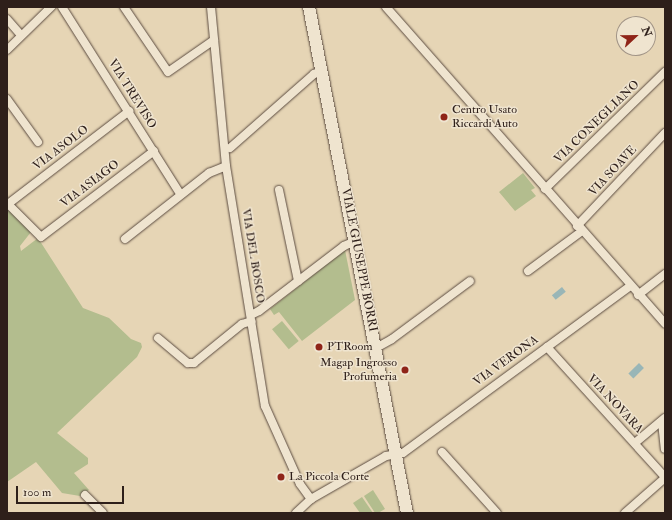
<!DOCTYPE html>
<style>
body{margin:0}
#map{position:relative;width:672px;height:520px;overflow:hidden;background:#e6d5b5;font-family:"IM FELL Double Pica",serif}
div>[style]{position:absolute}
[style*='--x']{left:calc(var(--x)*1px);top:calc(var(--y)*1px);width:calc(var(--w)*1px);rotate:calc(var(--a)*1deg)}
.green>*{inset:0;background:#b3bd8e;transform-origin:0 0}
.water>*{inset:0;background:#99b6b7;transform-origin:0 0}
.roads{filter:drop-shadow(0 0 1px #5c4c41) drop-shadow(0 0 1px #5c4c41)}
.street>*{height:8px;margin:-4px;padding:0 4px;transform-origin:4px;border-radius:4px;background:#efe4cf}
.secondary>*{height:12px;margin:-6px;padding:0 6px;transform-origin:6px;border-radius:6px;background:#efe4cf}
.dots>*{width:11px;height:11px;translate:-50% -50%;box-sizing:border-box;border:2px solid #efe4cf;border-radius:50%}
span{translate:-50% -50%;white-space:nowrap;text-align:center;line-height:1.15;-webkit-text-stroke:3px #efe4cf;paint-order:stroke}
.street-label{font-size:12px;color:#2e1f1a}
.poi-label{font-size:12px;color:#2e1f1a}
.left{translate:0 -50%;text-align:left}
.right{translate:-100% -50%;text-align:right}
.frame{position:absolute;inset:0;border:8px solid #2e1f1a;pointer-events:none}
.north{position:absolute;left:616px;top:16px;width:40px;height:40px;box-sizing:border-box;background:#efe4cf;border:1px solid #a29587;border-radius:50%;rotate:68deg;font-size:11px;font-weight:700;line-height:16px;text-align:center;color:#2e1f1a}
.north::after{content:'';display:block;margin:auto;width:14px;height:18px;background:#8f2418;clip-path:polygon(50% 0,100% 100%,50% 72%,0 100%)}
.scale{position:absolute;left:16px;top:486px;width:108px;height:18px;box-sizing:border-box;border:2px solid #2e1f1a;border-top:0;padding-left:5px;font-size:12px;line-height:14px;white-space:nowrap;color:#2e1f1a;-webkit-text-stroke:3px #efe4cf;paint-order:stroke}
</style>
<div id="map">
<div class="green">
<div style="clip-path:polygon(523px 173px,535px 188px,531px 190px,536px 196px,515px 211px,499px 192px)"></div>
<div style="clip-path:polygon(7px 208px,31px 232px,20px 246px,21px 251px,38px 238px,83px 308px,109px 318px,131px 339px,141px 343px,142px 347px,137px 357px,57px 433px,88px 458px,88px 464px,74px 473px,89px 490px,80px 496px,62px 493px,36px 462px,7px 482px)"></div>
<div style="clip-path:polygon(345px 250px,355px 300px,302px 341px,279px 312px,274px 315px,270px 309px)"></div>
<div style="left:282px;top:321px;width:26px;height:13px;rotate:50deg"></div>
<div style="clip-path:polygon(373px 490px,385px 509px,378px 513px,375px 513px,364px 496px)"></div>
<div style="clip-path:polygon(362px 497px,373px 513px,360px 513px,353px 503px)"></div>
</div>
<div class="water">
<div style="left:562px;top:287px;width:6px;height:13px;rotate:51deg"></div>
<div style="left:639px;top:363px;width:7px;height:15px;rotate:45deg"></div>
</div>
<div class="roads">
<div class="street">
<div style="--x:62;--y:7;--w:222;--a:57.7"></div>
<div style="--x:124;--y:7;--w:78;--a:55.9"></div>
<div style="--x:168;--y:72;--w:56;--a:-34.8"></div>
<div style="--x:211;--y:7;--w:160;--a:84.6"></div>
<div style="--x:226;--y:166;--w:243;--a:80.8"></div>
<div style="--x:265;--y:406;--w:85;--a:65.8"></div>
<div style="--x:300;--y:484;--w:19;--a:54"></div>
<div style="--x:311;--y:499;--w:86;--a:-29.8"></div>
<div style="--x:386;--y:456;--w:17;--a:-10"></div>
<div style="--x:403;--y:453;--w:282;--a:-36.3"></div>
<div style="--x:386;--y:7;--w:422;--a:48.6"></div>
<div style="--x:7;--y:19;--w:21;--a:49"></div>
<div style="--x:7;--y:50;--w:62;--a:-44.3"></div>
<div style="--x:7;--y:99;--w:53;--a:54.2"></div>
<div style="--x:230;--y:148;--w:112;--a:-41.4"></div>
<div style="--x:314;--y:74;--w:9;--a:-21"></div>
<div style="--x:545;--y:189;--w:168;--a:-44.3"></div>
<div style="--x:279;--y:190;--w:93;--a:78.2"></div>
<div style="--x:7;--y:203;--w:48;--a:45"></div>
<div style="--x:41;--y:237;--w:142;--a:-37.3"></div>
<div style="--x:8;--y:204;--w:153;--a:-37.5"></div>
<div style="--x:577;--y:226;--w:128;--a:-46.6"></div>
<div style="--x:125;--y:239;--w:107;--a:-38.2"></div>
<div style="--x:209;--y:173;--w:18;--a:-22"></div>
<div style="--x:528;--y:271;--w:67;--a:-36.5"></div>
<div style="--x:638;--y:295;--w:34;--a:-38"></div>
<div style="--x:251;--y:315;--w:9;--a:-27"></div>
<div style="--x:259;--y:311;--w:107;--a:-37.4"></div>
<div style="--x:344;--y:246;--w:12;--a:-24"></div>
<div style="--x:158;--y:338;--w:39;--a:40"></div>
<div style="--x:188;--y:363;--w:6;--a:0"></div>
<div style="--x:194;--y:363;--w:62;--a:-39.1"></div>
<div style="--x:242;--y:324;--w:10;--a:-17"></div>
<div style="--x:547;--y:347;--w:176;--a:47.8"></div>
<div style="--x:376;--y:348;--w:18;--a:-29"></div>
<div style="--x:392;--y:339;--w:97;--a:-36.6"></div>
<div style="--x:662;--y:422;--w:27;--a:84"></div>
<div style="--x:635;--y:443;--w:39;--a:-40"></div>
<div style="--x:442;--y:452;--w:82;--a:48"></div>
<div style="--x:85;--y:495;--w:25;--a:45"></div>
<div style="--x:296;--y:513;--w:21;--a:-43"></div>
<div style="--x:625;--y:513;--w:53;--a:-41.2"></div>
</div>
<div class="secondary">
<div style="--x:309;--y:7;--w:515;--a:79.04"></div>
</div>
</div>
<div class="dots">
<div style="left:444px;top:117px;background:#8f2418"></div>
<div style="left:319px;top:347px;background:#8f2418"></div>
<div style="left:405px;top:370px;background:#8f2418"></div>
<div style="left:281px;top:477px;background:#8f2418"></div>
</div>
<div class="street-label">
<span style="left:132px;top:94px;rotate:58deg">VIA TREVISO</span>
<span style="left:597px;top:122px;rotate:-44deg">VIA CONEGLIANO</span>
<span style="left:61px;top:148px;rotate:-37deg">VIA ASOLO</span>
<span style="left:613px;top:171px;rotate:-47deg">VIA SOAVE</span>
<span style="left:90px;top:184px;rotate:-37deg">VIA ASIAGO</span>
<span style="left:253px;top:256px;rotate:81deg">VIA DEL BOSCO</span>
<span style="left:359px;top:260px;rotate:79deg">VIALE GIUSEPPE BORRI</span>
<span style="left:506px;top:361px;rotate:-36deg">VIA VERONA</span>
<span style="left:615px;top:404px;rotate:47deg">VIA NOVARA</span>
</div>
<div class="poi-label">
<span class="left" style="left:452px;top:117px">Centro Usato<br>Riccardi Auto</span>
<span class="left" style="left:327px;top:347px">PTRoom</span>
<span class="right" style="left:397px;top:370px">Magap Ingrosso<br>Profumeria</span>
<span class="left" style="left:289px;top:477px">La Piccola Corte</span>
</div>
<div class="frame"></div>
<div class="north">N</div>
<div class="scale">100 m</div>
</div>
